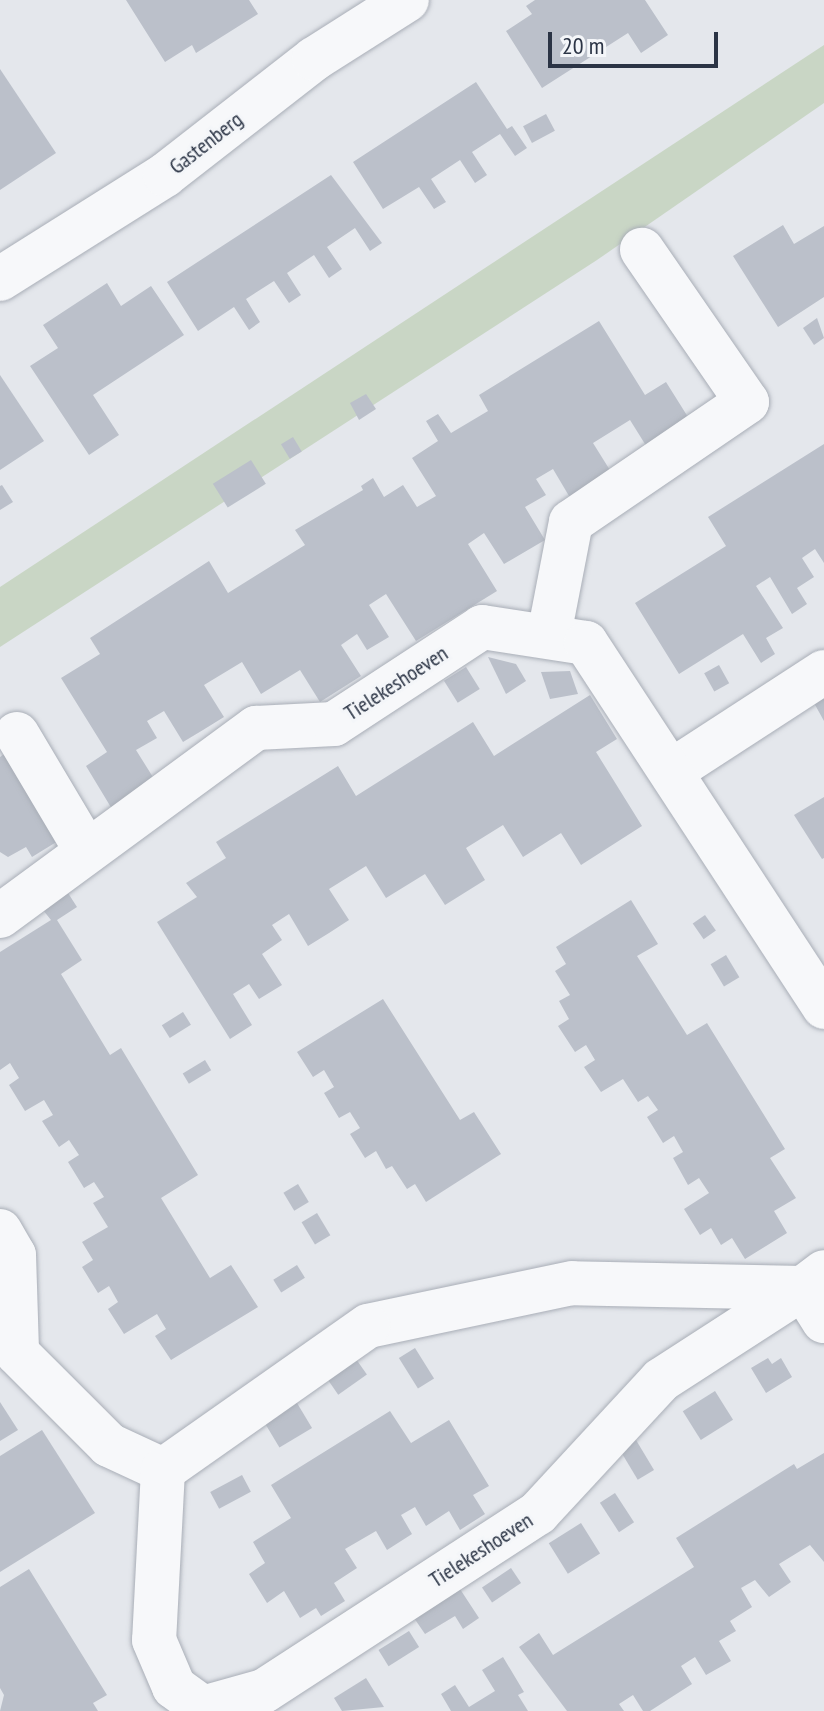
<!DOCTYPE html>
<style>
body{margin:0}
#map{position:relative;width:824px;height:1711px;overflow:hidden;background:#e4e7ec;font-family:"PT Sans Narrow",sans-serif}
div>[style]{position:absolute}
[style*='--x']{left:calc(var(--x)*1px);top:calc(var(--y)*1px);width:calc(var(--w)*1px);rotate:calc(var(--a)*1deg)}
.green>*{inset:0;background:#c9d6c5}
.building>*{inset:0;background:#bbc0ca;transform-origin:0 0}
.roads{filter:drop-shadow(0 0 2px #a9aeb7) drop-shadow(0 0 2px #a9aeb7)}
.minor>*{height:44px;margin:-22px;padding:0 22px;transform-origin:22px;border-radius:22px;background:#f7f8fa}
span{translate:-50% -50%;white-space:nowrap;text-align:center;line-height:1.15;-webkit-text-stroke:6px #f4f6f9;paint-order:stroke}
.street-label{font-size:22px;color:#2b3445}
.scale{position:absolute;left:548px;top:32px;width:170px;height:36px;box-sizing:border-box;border:4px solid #2b3445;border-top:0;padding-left:10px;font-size:24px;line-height:28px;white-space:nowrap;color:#2b3445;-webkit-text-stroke:6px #f4f6f9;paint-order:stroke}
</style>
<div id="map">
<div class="green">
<div style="clip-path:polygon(824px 45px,824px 103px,597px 260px,0 647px,0 587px)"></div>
</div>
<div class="building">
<div style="clip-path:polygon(126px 0,249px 0,258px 14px,196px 53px,192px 45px,165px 62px)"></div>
<div style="clip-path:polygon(535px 0,645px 0,668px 35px,641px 53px,628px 33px,542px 88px,506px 31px,532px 14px,526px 6px)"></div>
<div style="clip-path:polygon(0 69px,56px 153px,0 190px)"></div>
<div style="clip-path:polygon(476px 82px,507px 129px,512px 126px,527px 148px,515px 156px,500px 134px,472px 152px,487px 175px,475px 183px,460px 160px,431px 179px,446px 202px,434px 209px,419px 187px,383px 209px,353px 162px)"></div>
<div style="left:546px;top:114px;width:19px;height:26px;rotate:62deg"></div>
<div style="clip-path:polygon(331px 175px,382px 243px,370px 251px,355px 228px,327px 247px,342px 269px,329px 278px,314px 255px,287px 273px,301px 295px,289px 303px,274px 281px,246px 299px,260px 322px,249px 330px,234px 307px,198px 331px,167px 282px)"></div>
<div style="clip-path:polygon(783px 225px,794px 244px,824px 226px,824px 297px,778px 327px,733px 256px)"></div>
<div style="clip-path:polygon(107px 283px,121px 306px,151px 286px,184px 335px,93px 395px,119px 435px,89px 455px,30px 366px,58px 348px,43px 325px)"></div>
<div style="clip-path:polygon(817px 318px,824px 338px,814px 345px,803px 328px)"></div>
<div style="clip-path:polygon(599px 321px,645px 395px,666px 382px,693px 425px,650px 452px,630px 420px,593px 443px,613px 475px,572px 501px,553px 469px,536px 479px,546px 495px,525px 507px,545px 540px,504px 564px,484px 533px,468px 544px,497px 591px,416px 641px,386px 594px,369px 605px,389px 637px,367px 650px,357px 634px,341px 645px,361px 676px,320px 702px,300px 670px,261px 694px,242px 662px,204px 685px,224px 717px,203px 730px,183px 742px,164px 711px,147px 721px,157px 738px,136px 750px,156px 782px,112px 809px,86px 766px,107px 752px,61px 678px,100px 654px,90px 638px,209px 561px,228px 593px,305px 545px,295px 530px,363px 490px,361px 486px,373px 478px,384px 497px,403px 485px,417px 507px,436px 496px,412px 458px,438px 441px,426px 421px,438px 414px,451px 433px,488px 411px,479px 395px)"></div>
<div style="clip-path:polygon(0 375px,44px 441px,0 470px)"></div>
<div style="clip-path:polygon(366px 394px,376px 409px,359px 420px,350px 403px)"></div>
<div style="left:293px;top:437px;width:17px;height:14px;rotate:59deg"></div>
<div style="clip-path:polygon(824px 444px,824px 563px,815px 549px,802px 558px,814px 577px,797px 588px,807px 604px,792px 614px,770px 577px,756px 586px,783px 628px,766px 638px,775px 654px,761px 663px,743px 634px,679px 674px,635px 603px,726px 546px,708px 517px)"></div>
<div style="left:251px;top:460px;width:28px;height:45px;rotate:58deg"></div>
<div style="clip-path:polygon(2px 485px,13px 502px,0 510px,0 486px)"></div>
<div style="clip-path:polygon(488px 657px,516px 664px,526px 681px,506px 694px)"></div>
<div style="left:719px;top:665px;width:21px;height:17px;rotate:61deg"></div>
<div style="left:466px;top:667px;width:26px;height:26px;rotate:58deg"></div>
<div style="clip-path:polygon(570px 671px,578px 694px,550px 699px,541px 672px)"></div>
<div style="clip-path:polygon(590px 695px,617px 739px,596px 752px,642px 826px,581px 865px,561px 833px,523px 857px,503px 825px,466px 848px,485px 880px,445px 905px,425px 874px,386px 898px,366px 866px,329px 889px,349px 920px,329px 933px,308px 946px,289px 914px,272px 925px,282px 940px,262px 954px,282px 985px,259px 999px,249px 984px,233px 994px,252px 1025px,230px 1039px,157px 922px,197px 897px,186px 883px,226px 858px,216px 842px,338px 766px,356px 796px,473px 722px,494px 756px)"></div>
<div style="clip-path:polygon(824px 697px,824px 721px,814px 703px)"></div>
<div style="clip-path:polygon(4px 754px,58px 841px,32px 857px,26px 847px,8px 857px,0 852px,0 757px)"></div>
<div style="clip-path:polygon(824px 797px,824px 858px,822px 859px,794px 815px)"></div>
<div style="clip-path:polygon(68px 893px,77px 907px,57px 920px,82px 960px,61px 974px,110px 1055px,121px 1048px,198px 1175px,161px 1198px,210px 1278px,231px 1265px,258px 1307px,171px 1360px,155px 1336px,166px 1329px,157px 1314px,124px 1334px,108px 1309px,118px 1302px,109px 1286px,98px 1293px,82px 1267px,93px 1260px,82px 1242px,108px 1227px,93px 1203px,104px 1197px,94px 1182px,84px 1188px,68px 1162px,79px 1155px,69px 1140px,59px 1147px,42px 1121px,53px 1115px,44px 1100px,25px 1111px,9px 1085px,19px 1078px,10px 1063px,0 1070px,0 952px,51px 920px,43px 910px)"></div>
<div style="clip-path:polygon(631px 900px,658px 944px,637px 956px,687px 1035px,707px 1023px,785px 1149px,770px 1158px,796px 1198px,774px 1211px,787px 1233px,745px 1259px,732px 1238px,721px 1245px,711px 1228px,700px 1235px,684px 1209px,709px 1193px,699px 1178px,688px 1185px,673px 1158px,683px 1152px,674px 1136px,663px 1143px,647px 1117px,658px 1110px,648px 1096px,638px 1102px,623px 1079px,601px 1092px,584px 1067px,595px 1060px,586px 1045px,575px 1052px,558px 1026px,569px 1019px,559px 1001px,570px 995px,555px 971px,566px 964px,556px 947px)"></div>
<div style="left:705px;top:915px;width:19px;height:15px;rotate:55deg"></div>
<div style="left:726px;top:955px;width:26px;height:18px;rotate:59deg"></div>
<div style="clip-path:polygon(383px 999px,460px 1120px,474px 1112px,501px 1154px,426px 1202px,415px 1184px,407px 1189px,392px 1166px,386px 1169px,376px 1151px,365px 1158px,350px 1134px,360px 1128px,350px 1112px,339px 1118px,324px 1093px,334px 1087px,324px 1070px,313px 1077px,297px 1052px)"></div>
<div style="left:183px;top:1012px;width:15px;height:25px;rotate:58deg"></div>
<div style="left:205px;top:1060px;width:12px;height:26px;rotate:59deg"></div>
<div style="left:298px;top:1184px;width:21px;height:17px;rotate:59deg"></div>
<div style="left:317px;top:1213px;width:26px;height:18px;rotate:59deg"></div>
<div style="left:297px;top:1265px;width:15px;height:28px;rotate:58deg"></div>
<div style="left:415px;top:1348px;width:36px;height:19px;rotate:58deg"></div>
<div style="clip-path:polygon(768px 1358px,772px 1364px,781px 1358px,792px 1377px,766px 1393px,751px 1368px)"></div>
<div style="left:356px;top:1359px;width:19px;height:35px;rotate:55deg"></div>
<div style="left:715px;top:1391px;width:34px;height:38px;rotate:58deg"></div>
<div style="left:294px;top:1398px;width:35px;height:38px;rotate:59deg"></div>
<div style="clip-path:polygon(0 1402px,18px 1430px,0 1441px)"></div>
<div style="clip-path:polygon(390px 1411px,411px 1443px,449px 1420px,489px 1486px,473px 1495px,485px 1514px,460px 1530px,449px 1511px,426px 1526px,415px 1507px,401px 1515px,412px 1534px,387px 1550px,376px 1531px,345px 1549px,357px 1568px,334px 1583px,345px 1601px,321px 1616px,316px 1608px,300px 1618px,284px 1591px,267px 1603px,249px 1574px,265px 1563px,253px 1542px,291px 1518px,271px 1485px)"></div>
<div style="clip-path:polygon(42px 1430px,95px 1513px,0 1572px,0 1456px)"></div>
<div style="left:636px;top:1440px;width:35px;height:19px;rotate:59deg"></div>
<div style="clip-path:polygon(824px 1453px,824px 1562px,810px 1545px,779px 1564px,791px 1582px,769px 1597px,755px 1580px,741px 1588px,752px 1607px,730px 1621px,736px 1631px,719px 1641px,731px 1661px,706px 1675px,695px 1657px,681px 1666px,692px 1684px,650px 1711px,643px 1711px,633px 1695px,619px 1704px,624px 1711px,567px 1711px,519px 1647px,539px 1633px,553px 1655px,694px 1567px,676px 1538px,794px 1464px,797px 1469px)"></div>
<div style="left:242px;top:1475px;width:19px;height:36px;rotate:62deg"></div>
<div style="left:615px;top:1493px;width:35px;height:18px;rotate:57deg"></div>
<div style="left:581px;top:1523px;width:36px;height:38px;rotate:58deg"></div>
<div style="left:511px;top:1568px;width:18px;height:35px;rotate:56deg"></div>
<div style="clip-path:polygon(29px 1569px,107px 1695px,93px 1703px,98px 1711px,0 1711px,4px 1695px,0 1688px,0 1587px)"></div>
<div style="clip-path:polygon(460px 1589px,479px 1618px,463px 1629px,455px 1616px,425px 1634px,414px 1618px)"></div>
<div style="left:409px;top:1631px;width:19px;height:36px;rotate:58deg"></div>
<div style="clip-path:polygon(503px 1657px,524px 1692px,518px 1695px,528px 1711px,451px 1711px,441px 1694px,455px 1685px,469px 1707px,495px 1691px,482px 1670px)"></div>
<div style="clip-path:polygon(366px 1678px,384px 1707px,342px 1711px,334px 1698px)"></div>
</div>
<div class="roads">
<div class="minor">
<div style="--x:0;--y:279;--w:195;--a:-32.2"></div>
<div style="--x:165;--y:175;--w:189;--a:-37.9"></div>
<div style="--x:314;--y:59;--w:110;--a:-32.4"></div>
<div style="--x:549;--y:635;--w:115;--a:-79"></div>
<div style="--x:571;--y:522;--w:213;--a:-34.3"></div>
<div style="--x:747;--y:402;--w:185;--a:-124.6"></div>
<div style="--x:17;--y:734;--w:135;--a:59.3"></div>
<div style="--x:673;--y:770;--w:180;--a:-33"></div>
<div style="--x:0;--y:916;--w:318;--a:-36.3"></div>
<div style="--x:256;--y:728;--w:78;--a:-2.9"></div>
<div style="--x:334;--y:724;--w:177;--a:-33.2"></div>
<div style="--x:482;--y:627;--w:105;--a:8.7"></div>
<div style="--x:586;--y:643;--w:435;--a:56.8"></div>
<div style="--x:0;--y:1231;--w:28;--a:60"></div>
<div style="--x:14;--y:1255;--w:98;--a:88.2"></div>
<div style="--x:17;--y:1353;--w:130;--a:45"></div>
<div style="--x:109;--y:1445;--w:60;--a:24.8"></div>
<div style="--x:803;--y:1288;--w:231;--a:-178.8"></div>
<div style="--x:572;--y:1283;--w:208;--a:168.1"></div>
<div style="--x:368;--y:1326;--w:251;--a:144.9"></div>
<div style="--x:163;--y:1470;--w:170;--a:93"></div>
<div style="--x:154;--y:1640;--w:51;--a:66.9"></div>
<div style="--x:174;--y:1687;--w:36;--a:36"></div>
<div style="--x:203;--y:1708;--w:63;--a:-15.6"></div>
<div style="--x:264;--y:1691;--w:327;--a:-33"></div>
<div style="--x:538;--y:1513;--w:181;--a:-47.2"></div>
<div style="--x:661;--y:1380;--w:169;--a:-32.9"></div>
<div style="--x:803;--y:1288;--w:26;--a:-37"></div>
<div style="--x:803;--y:1288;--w:39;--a:58"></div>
</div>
</div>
<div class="street-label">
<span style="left:206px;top:143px;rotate:-38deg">Gastenberg</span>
<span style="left:396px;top:683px;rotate:-33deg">Tielekeshoeven</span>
<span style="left:481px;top:1550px;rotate:-33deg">Tielekeshoeven</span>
</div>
<div class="scale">20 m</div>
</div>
